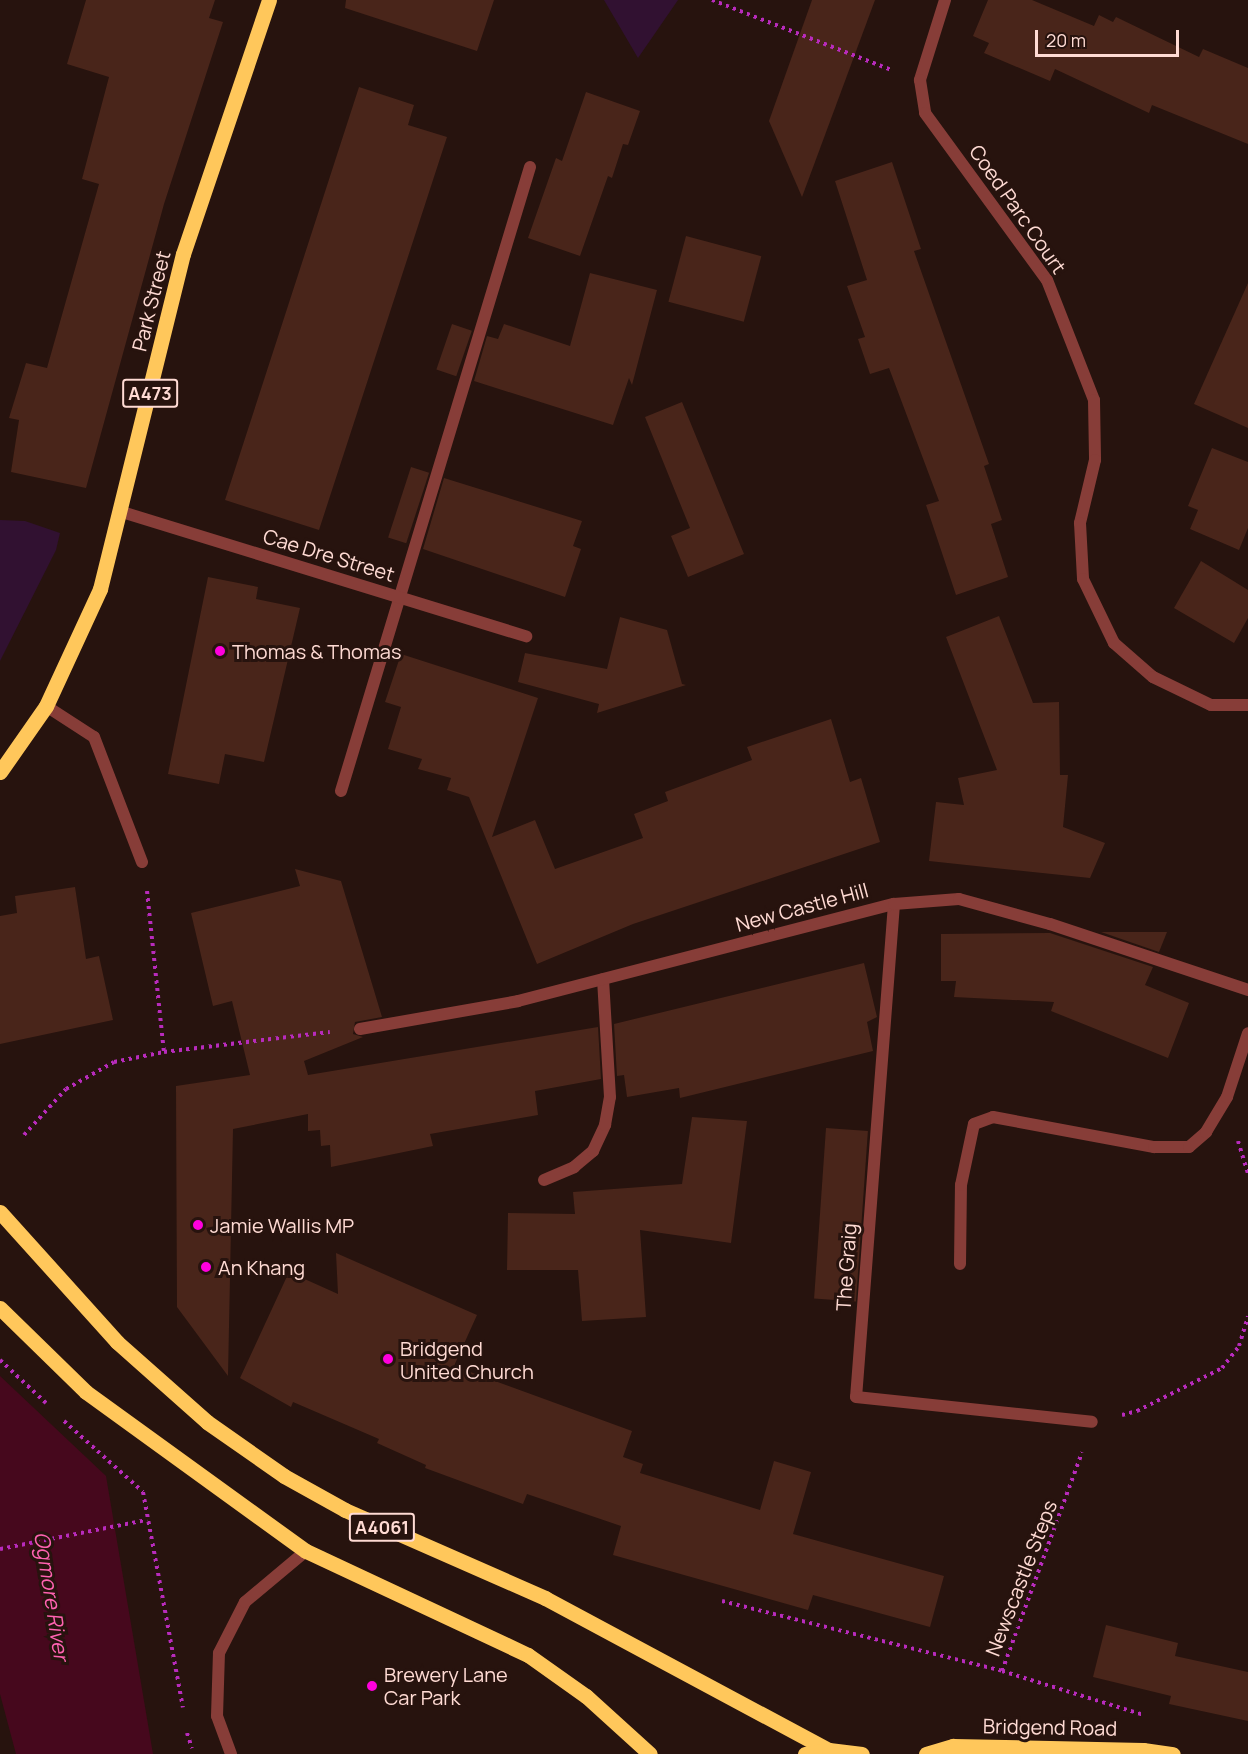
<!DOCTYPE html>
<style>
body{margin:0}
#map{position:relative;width:1248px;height:1754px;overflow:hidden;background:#27130e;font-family:Manrope,sans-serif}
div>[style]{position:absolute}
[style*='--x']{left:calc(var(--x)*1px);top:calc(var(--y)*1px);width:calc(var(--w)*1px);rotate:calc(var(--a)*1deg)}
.green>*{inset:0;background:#311131}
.water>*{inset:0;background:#46081d}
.building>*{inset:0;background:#49251a;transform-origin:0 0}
.path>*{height:4px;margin-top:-2px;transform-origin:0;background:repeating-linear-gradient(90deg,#b82bbc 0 3px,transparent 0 7.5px)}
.lane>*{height:12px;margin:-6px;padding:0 6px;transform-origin:6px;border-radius:6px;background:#873d38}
.street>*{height:12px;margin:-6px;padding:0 6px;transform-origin:6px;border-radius:6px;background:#873d38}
.primary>*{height:15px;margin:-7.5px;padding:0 7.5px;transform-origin:7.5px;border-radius:7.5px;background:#ffc75b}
.dots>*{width:16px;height:16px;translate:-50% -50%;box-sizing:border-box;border:3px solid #27130e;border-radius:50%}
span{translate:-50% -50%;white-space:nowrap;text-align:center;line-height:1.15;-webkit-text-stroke:6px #27130e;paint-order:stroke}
.shield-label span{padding:2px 4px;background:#27130e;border:2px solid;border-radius:4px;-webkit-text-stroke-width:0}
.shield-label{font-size:18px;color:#ffdbd4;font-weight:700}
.street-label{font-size:20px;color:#ffdbd4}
.poi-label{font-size:20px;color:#ffdbd4}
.left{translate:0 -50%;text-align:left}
.water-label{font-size:21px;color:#ff62b1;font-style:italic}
.scale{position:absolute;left:1035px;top:30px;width:144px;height:27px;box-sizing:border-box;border:3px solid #ffdbd4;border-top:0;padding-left:8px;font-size:18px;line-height:21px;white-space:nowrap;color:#ffdbd4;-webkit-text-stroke:4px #27130e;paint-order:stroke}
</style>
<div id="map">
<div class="green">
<div style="clip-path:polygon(604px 0,678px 0,638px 58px)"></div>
<div style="clip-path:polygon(0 520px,25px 521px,60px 533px,56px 550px,0 661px)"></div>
</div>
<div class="water">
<div style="clip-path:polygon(0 1376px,106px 1476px,153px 1754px,16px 1754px,0 1694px)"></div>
</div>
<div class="building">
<div style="clip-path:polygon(86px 0,215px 0,209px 18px,223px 22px,164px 204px,86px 488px,11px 472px,19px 420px,9px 418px,26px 363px,47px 368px,99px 184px,82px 179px,109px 77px,67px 64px)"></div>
<div style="clip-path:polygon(346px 0,494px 0,477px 51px,345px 8px)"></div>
<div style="clip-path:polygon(812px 0,875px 0,802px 197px,769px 121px)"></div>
<div style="clip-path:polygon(988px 0,1032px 0,1094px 26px,1099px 15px,1113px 22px,1116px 17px,1199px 57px,1203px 49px,1248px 68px,1248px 144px,1152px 105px,1149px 113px,1055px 69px,1050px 81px,984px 53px,989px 43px,973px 36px)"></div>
<div style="clip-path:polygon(359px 87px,414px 105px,408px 125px,447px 137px,319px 530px,225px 500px)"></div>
<div style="clip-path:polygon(586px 92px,640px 111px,628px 145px,623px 144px,612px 178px,608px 176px,580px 256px,528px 238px,556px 158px,562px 161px)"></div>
<div style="clip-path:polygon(892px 162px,921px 249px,914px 251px,989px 464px,984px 466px,1002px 520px,991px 524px,1008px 577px,956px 595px,926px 505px,939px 501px,889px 368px,870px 374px,858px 339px,865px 337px,847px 286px,867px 280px,835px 181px)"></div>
<div style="left:686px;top:236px;width:78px;height:68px;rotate:15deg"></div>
<div style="clip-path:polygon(590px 273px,657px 290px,632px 385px,629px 378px,613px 425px,474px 381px,487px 336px,498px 339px,504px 324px,570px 346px)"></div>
<div style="clip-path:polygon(1248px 283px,1248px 428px,1194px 404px)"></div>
<div style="left:452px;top:324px;width:21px;height:48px;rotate:19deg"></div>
<div style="clip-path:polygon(682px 402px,744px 554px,688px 577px,671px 536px,690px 528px,645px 417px)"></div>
<div style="clip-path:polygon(1212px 448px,1248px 462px,1248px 528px,1239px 550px,1190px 529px,1198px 510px,1188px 506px)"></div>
<div style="left:411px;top:467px;width:19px;height:74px;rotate:18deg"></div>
<div style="clip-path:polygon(444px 478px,582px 521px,573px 546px,581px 549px,565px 597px,423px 549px)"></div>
<div style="clip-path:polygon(1201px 561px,1248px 590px,1248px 618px,1234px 643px,1174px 608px)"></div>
<div style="clip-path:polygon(208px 577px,258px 587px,256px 599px,300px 608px,264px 762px,225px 754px,219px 784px,168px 774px)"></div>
<div style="clip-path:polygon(999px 616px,1033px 703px,1059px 702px,1060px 775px,1068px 775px,1063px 827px,1105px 843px,1090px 878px,929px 861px,936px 802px,964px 805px,958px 778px,997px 770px,946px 637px)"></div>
<div style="clip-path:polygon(620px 617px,667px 630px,682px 684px,686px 685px,597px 713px,599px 704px,518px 682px,525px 653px,607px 669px)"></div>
<div style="clip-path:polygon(401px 654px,538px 698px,492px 837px,535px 820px,555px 869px,643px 838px,634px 814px,668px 801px,665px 792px,752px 760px,747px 747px,831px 719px,850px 782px,861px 778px,880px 842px,633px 924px,537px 964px,469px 797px,447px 790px,451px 778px,418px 769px,422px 759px,388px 749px,401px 707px,385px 702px)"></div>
<div style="clip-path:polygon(295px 869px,341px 881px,382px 1017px,355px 1022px,353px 1034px,363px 1037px,304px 1061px,308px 1075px,598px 1027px,601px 1079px,535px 1091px,538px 1115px,430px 1134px,433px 1146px,331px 1167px,330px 1145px,321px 1146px,320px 1130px,308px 1131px,308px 1114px,233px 1129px,228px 1376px,177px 1307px,176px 1086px,250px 1075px,232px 1001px,213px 1006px,191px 913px,300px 886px)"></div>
<div style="clip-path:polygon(75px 887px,86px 959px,99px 956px,113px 1020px,0 1044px,0 916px,17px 913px,15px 896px)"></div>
<div style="clip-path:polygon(1101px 932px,1167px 932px,1159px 952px)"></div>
<div style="clip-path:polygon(1050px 933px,1153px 967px,1145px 985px,1189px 1003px,1168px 1058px,1051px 1011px,1054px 1002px,954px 997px,956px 981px,941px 981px,941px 934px)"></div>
<div style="clip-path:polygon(864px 963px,877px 1017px,867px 1022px,873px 1051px,680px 1098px,679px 1088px,627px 1097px,624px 1075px,617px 1076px,614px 1024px)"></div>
<div style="clip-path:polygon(692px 1117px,747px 1121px,731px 1243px,640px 1230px,646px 1317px,582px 1321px,578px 1270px,507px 1270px,508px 1213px,575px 1214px,573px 1192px,682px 1184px)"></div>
<div style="left:826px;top:1128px;width:42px;height:171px;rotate:4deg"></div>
<div style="clip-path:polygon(336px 1253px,477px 1315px,454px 1366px,632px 1431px,623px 1457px,643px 1464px,640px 1473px,760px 1510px,774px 1461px,811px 1472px,793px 1534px,944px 1576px,930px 1627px,813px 1595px,808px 1610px,613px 1555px,621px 1526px,527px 1494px,523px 1504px,425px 1468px,426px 1465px,377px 1443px,379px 1439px,293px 1402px,291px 1407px,240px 1378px,289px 1272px,338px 1294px)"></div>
<div style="clip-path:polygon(1106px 1625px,1178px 1643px,1175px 1656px,1248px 1672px,1248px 1721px,1169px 1704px,1171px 1696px,1093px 1677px)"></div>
</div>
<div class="path">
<div style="--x:712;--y:0;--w:193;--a:21.3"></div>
<div style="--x:147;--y:891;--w:162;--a:84"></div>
<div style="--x:164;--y:1052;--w:167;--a:-6.9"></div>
<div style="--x:24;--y:1135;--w:62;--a:-47.6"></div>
<div style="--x:66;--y:1089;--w:55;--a:-29.4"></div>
<div style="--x:114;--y:1062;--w:51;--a:-11.3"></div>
<div style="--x:1238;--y:1141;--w:34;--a:73"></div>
<div style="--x:0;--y:1360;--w:63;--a:43.1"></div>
<div style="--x:1122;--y:1415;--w:16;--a:-15"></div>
<div style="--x:1137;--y:1411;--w:95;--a:-26.8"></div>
<div style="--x:1222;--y:1368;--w:28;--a:-52"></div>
<div style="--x:1239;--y:1346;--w:31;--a:-73"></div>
<div style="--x:64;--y:1421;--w:106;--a:41.9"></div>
<div style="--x:143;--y:1492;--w:219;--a:79.5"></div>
<div style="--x:0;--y:1549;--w:150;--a:-11.2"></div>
<div style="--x:722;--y:1601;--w:289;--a:14"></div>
<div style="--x:1002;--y:1671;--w:149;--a:17.2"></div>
<div style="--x:1002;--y:1671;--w:233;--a:-69.9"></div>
<div style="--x:187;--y:1733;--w:16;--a:72"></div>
</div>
<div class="lane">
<div style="--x:46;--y:706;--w:57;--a:32.9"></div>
<div style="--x:94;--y:737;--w:134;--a:69"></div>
<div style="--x:341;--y:791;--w:652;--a:-73.15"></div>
<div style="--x:544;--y:1180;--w:33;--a:-23"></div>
<div style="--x:574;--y:1167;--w:25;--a:-40"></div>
<div style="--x:593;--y:1151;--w:29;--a:-65"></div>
<div style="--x:605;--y:1125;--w:28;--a:-80"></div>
<div style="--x:610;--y:1097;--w:118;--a:-93.4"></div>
<div style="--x:960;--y:1264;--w:79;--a:-89.3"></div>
<div style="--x:961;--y:1185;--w:62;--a:-78"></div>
<div style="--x:974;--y:1124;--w:20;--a:-20"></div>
<div style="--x:993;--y:1117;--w:164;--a:10.6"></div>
<div style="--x:1154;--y:1147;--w:35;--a:0"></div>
<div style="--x:1189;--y:1147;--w:23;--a:-41"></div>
<div style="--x:1206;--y:1132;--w:41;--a:-59"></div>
<div style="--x:1227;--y:1097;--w:67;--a:-71.8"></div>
</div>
<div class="street">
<div style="--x:945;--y:0;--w:84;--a:107.4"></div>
<div style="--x:920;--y:80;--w:33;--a:81"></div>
<div style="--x:925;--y:113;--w:207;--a:53.9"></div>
<div style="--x:1047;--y:280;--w:129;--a:68.6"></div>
<div style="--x:1094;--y:400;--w:60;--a:89"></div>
<div style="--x:1095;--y:460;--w:65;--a:103.4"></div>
<div style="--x:1080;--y:523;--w:56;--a:86.9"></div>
<div style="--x:1083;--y:579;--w:71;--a:64.2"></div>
<div style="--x:1114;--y:643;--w:52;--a:41.1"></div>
<div style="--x:1153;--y:677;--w:64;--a:25.8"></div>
<div style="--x:1211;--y:705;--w:37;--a:0"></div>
<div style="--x:122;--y:512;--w:423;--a:17.1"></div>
<div style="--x:894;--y:904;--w:494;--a:94.4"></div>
<div style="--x:856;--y:1397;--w:237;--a:6"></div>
<div style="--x:360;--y:1029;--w:160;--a:-10"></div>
<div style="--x:518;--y:1001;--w:388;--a:-14.5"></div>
<div style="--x:894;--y:904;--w:65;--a:-4.4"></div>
<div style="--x:959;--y:899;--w:94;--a:15.4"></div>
<div style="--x:1050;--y:924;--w:209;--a:18.4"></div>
<div style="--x:231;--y:1754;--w:40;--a:-110.2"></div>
<div style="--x:217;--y:1716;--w:63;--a:-88.2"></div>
<div style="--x:219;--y:1653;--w:57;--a:-63"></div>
<div style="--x:245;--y:1602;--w:80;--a:-39.9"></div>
</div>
<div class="primary">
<div style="--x:0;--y:772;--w:80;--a:-55.1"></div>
<div style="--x:46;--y:706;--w:129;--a:-65.2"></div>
<div style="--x:100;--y:589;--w:345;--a:-76.1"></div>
<div style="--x:183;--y:254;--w:268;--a:-71.3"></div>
<div style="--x:0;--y:1212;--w:175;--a:48"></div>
<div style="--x:117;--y:1342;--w:120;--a:41.6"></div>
<div style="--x:207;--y:1422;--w:94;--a:35"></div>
<div style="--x:284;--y:1476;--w:70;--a:29.1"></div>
<div style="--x:345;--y:1510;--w:219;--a:23.7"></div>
<div style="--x:545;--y:1598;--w:322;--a:28.2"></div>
<div style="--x:0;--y:1308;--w:120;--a:44.3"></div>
<div style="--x:86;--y:1392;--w:271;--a:35.9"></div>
<div style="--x:306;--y:1551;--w:245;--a:25.1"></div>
<div style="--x:528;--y:1655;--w:71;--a:35.3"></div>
<div style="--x:586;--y:1696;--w:86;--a:42.2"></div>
<div style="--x:805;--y:1754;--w:24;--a:-9"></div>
<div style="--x:829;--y:1750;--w:33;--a:7"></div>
<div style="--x:926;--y:1754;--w:28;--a:-17"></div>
<div style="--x:953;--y:1746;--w:190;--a:1.2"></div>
<div style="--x:1143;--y:1750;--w:30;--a:8"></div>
</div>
<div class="dots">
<div style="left:220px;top:651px;background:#f0d"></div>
<div style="left:198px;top:1225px;background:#f0d"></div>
<div style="left:206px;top:1267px;background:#f0d"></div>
<div style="left:388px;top:1359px;background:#f0d"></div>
<div style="left:372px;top:1686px;background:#f0d"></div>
</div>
<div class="shield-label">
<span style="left:150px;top:393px">A473</span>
<span style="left:382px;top:1527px">A4061</span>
</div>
<div class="street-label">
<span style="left:1018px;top:209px;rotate:55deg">Coed Parc Court</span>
<span style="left:151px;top:301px;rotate:-76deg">Park Street</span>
<span style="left:329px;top:555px;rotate:17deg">Cae Dre Street</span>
<span style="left:802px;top:907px;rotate:-15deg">New Castle Hill</span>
<span style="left:846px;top:1267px;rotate:-86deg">The Graig</span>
<span style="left:1021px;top:1578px;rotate:-69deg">Newscastle Steps</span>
<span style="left:1050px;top:1727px;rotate:1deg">Bridgend Road</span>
</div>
<div class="poi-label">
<span class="left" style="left:232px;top:651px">Thomas &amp; Thomas</span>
<span class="left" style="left:210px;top:1225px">Jamie Wallis MP</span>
<span class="left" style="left:218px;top:1267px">An Khang</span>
<span class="left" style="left:400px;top:1360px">Bridgend<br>United Church</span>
<span class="left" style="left:384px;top:1686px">Brewery Lane<br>Car Park</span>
</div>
<div class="water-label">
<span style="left:52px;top:1596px;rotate:81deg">Ogmore River</span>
</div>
<div class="scale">20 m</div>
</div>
